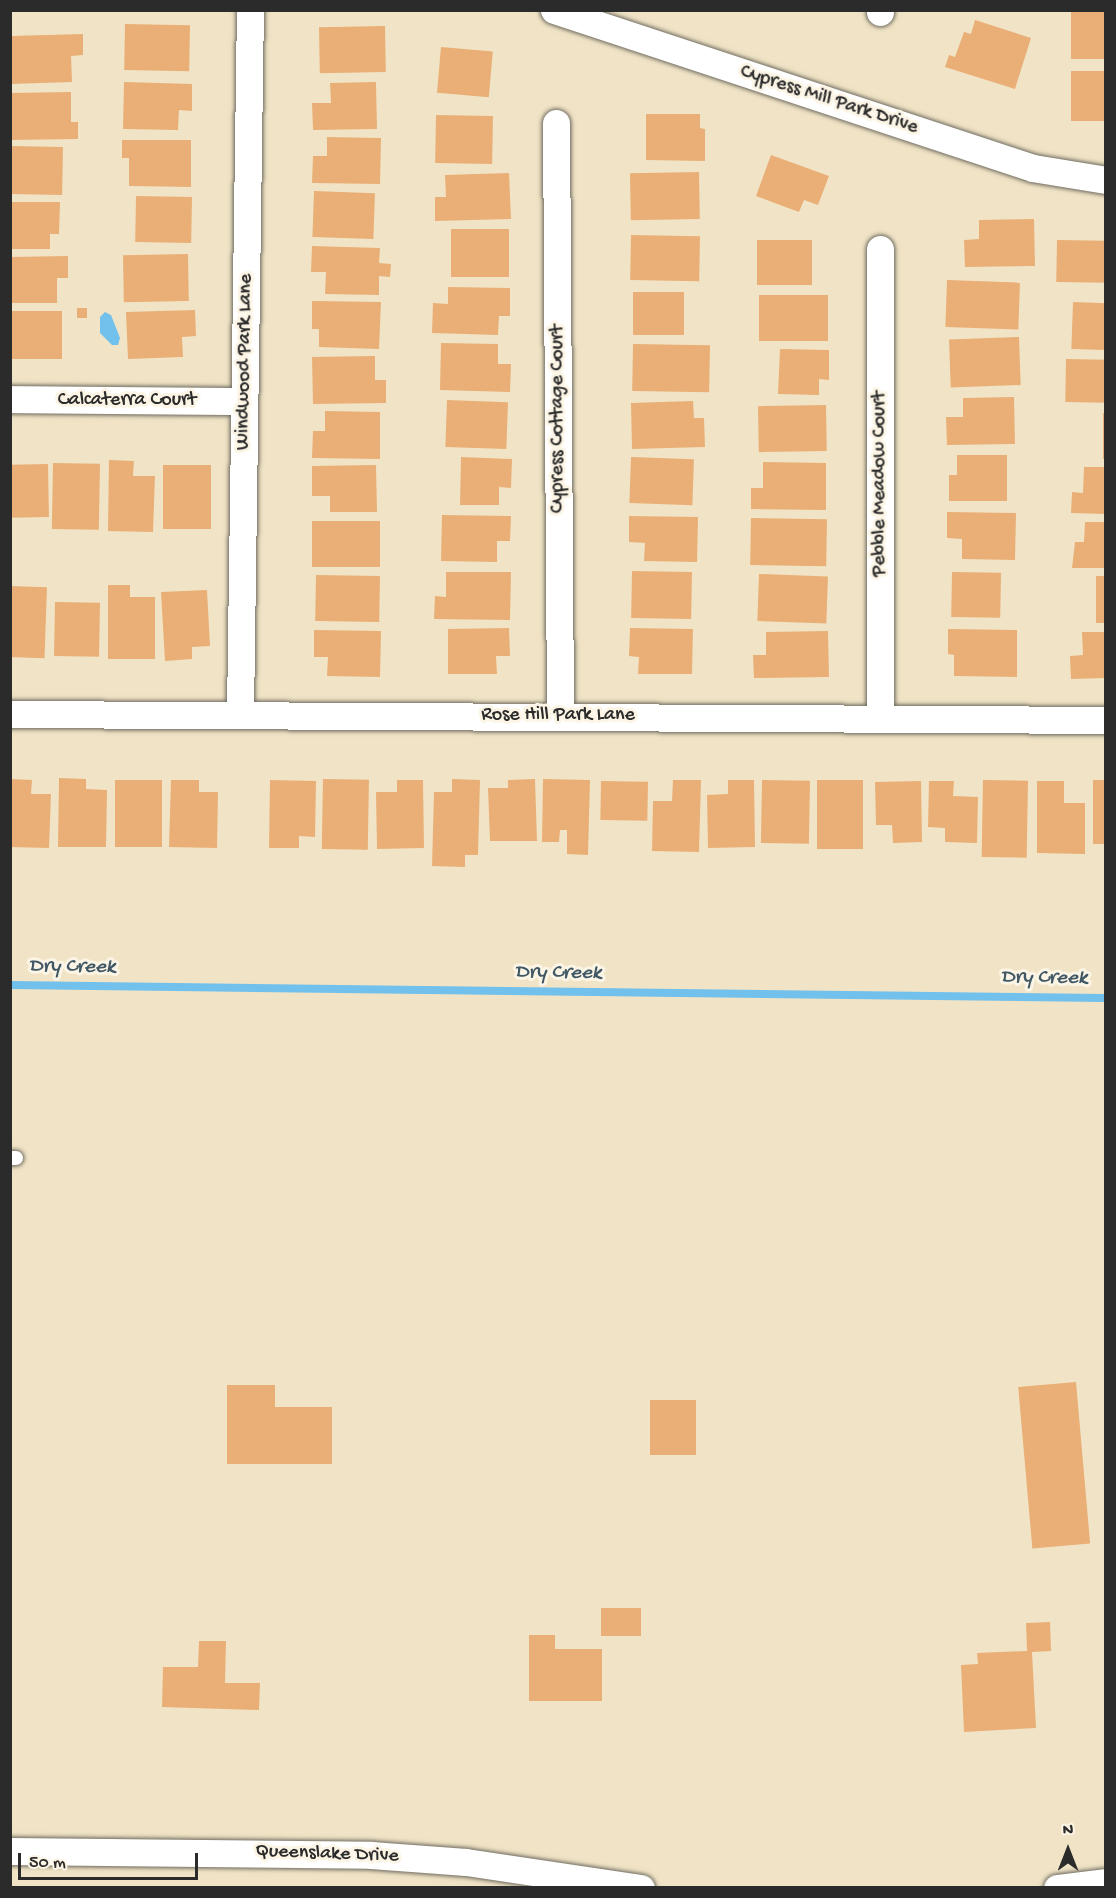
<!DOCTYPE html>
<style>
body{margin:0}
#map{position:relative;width:1116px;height:1898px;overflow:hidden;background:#f1e4c6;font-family:"Gochi Hand",sans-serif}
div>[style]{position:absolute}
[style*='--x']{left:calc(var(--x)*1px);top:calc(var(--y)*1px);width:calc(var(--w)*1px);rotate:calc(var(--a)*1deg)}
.water>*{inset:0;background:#72c0ec}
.stream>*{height:8px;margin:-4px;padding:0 4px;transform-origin:4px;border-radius:4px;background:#72c0ec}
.building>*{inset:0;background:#e9af76;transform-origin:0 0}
.roads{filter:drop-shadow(0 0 2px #706c61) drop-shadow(0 0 2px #706c61)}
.lane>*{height:14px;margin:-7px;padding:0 7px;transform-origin:7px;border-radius:7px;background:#fff}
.street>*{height:27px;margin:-13.5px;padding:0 13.5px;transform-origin:13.5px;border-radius:13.5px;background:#fff}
span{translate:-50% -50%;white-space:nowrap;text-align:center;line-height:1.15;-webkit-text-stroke:6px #fcf5e5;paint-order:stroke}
.street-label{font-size:20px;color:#2b2b2b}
.water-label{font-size:21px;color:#405865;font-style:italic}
.frame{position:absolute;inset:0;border:12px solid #2b2b2b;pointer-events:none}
.north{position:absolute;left:1038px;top:1820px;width:60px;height:60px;-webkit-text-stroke:4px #fcf5e5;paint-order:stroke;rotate:0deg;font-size:16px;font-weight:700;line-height:24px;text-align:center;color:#2b2b2b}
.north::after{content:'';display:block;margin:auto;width:21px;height:27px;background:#2b2b2b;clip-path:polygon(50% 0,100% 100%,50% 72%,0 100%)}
.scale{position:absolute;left:18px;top:1853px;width:180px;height:27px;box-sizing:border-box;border:3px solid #2b2b2b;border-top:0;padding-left:8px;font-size:18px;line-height:21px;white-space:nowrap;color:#2b2b2b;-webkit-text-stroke:4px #fcf5e5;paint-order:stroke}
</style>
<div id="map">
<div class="water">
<div style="clip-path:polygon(105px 312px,111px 315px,120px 338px,118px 345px,112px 345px,100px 333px,100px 317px)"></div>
</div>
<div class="stream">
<div style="--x:10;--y:985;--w:1096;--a:0.68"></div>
</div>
<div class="building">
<div style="left:1071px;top:10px;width:35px;height:49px"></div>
<div style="clip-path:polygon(975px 20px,1031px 38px,1015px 89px,945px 67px,949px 55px,955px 57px,964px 32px,971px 34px)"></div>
<div style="left:125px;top:24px;width:65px;height:46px;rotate:1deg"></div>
<div style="left:385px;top:26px;width:46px;height:66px;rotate:89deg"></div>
<div style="clip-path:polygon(83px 34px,83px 55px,71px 56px,72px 82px,10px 84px,10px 36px)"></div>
<div style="left:441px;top:47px;width:52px;height:46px;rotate:5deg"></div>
<div style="left:1071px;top:71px;width:35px;height:50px"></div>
<div style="clip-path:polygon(124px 82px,192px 84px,192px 111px,179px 110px,178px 130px,123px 129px)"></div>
<div style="clip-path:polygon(376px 82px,377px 129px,313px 130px,312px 103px,331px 103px,330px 83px)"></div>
<div style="clip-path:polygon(71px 92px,71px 122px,78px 122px,78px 139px,10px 140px,10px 93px)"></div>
<div style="clip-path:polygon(646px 114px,700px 114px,700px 128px,705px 129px,705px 161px,646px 160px)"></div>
<div style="left:436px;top:115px;width:57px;height:48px;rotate:1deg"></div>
<div style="clip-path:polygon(327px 137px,381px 138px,380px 184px,312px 183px,313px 156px,327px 156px)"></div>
<div style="clip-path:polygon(122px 140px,191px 140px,191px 187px,129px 186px,129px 158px,122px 158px)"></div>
<div style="left:10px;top:146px;width:53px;height:48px;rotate:1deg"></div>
<div style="clip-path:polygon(771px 155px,829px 176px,818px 205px,804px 200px,799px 212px,756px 196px)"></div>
<div style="left:699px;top:172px;width:47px;height:69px;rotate:89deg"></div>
<div style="clip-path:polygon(509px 173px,511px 219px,435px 221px,435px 197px,446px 197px,445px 175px)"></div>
<div style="left:314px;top:191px;width:61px;height:46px;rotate:2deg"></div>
<div style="left:136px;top:196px;width:56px;height:46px;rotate:1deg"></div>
<div style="clip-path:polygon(10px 202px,60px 202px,59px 234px,50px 234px,50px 249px,10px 249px)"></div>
<div style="clip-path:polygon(1034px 219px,1035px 266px,965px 267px,964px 240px,979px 239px,979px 220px)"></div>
<div style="left:509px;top:229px;width:48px;height:58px;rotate:90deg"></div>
<div style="left:631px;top:235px;width:69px;height:45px;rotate:1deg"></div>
<div style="left:757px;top:240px;width:55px;height:45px"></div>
<div style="left:1057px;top:240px;width:49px;height:42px;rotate:1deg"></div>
<div style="clip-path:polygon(312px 246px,380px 248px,379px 263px,391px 264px,390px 277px,379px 276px,379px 295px,325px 294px,326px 272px,311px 272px)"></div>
<div style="left:188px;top:254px;width:47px;height:65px;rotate:89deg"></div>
<div style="clip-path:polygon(68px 256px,68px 278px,57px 278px,57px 303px,10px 303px,10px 257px)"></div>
<div style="left:947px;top:280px;width:73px;height:47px;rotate:2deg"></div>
<div style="clip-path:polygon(448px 287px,510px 288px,510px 316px,499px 316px,498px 335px,432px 333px,433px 303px,448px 304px)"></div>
<div style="left:633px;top:292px;width:51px;height:43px"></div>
<div style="left:759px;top:295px;width:69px;height:46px"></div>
<div style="clip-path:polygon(312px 301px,381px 302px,379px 349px,319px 347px,319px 329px,312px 329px)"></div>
<div style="left:1073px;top:302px;width:33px;height:47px;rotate:2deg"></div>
<div style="left:77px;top:308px;width:10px;height:10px"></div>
<div style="clip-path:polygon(195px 310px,196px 336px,182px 337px,183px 357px,128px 359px,126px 312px)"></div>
<div style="left:62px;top:311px;width:48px;height:52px;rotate:90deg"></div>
<div style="left:1019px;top:337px;width:48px;height:70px;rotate:88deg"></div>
<div style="clip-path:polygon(441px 343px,498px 344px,498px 364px,511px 364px,510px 392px,440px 390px)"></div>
<div style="left:633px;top:344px;width:77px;height:47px;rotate:1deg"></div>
<div style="clip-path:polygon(780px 349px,829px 350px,829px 380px,819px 379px,819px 395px,778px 394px)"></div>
<div style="clip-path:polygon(375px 356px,375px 380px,386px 380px,386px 403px,313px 404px,312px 357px)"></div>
<div style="left:1066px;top:359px;width:40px;height:43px;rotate:1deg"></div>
<div style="clip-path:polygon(1014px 397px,1015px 444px,947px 445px,946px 417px,963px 417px,963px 398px)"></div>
<div style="left:447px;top:400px;width:61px;height:47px;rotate:2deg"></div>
<div style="clip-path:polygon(693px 401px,694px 418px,704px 418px,705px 447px,632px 449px,631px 403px)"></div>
<div style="left:826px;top:405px;width:46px;height:68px;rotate:89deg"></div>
<div style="clip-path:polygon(325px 411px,380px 412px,380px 459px,312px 458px,313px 431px,325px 431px)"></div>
<div style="left:1103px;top:413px;width:3px;height:46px"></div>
<div style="clip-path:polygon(957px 455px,1007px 455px,1007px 501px,949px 501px,949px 475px,957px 475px)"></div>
<div style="clip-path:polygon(461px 457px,512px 459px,511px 488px,499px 487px,499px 505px,460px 505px)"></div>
<div style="left:631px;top:457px;width:63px;height:46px;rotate:2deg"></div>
<div style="clip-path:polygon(109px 460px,134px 461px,133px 476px,155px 476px,153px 532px,108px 531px)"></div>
<div style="clip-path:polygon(763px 462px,826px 463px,826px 510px,751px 509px,751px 488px,763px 488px)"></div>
<div style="left:53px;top:463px;width:47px;height:66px;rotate:1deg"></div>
<div style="left:48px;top:464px;width:53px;height:38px;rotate:89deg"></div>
<div style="left:163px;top:465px;width:48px;height:64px"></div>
<div style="clip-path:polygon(376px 465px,377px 512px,330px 512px,330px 496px,312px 496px,312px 466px)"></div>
<div style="clip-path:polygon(1084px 467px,1106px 467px,1106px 514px,1071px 513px,1072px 492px,1083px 493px)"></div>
<div style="clip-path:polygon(947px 512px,1016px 513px,1015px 560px,962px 559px,962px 539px,947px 538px)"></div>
<div style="clip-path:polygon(442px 515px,511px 516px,510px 541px,497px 541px,497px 562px,441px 561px)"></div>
<div style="clip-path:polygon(629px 516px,698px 517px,697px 562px,644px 561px,645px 543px,629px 542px)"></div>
<div style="left:751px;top:518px;width:76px;height:47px;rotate:1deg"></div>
<div style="left:312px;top:521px;width:68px;height:46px"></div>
<div style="clip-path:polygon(1085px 522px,1106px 522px,1106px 568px,1072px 568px,1075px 542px,1084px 542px)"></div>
<div style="left:632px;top:571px;width:60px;height:47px;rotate:1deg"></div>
<div style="clip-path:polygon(446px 572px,511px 572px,510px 620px,434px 619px,435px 596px,446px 597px)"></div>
<div style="left:952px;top:572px;width:49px;height:45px;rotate:1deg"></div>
<div style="left:759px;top:574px;width:69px;height:47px;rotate:2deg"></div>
<div style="left:316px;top:575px;width:64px;height:46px;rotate:1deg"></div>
<div style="left:1106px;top:576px;width:47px;height:10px;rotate:90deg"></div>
<div style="clip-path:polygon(108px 585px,130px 585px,130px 597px,155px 597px,155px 659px,108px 659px)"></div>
<div style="left:10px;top:586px;width:37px;height:71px;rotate:2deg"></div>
<div style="clip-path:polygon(207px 590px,210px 646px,192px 647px,192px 659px,165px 661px,161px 592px)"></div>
<div style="left:55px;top:602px;width:45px;height:54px;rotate:1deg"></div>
<div style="clip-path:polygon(509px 628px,510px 656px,496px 656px,497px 674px,448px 674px,448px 629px)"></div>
<div style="clip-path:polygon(630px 628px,693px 629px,692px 674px,638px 674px,639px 657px,629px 656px)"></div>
<div style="clip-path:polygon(948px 629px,1017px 630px,1017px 677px,954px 676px,954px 655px,948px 654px)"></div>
<div style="clip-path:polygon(314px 630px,381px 631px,380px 677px,327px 676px,328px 657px,314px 657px)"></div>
<div style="clip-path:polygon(828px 631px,829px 677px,754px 678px,753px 655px,766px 655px,766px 632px)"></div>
<div style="clip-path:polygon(1082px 632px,1106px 632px,1106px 678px,1071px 679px,1070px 656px,1083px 655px)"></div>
<div style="clip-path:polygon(59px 778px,86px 779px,86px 789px,107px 790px,106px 847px,58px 847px)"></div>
<div style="clip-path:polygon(10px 779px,32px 780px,31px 794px,51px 794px,49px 848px,10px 847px)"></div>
<div style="left:323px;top:779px;width:46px;height:70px;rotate:1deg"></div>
<div style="clip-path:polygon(452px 779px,480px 780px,478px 855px,465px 855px,465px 867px,432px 866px,434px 792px,452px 792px)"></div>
<div style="clip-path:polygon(535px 779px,537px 841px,490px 841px,488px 788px,508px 788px,508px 780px)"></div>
<div style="clip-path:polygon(543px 779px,590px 780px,588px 855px,567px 854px,567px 830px,560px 830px,559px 842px,542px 842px)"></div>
<div style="left:115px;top:780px;width:47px;height:67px"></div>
<div style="clip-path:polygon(171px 780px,199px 780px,199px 792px,218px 792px,217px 848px,169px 847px)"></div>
<div style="clip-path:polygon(270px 780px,316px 781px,315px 837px,299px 836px,299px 848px,269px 848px)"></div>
<div style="clip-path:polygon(397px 780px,423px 780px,424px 848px,377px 849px,376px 792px,397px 792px)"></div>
<div style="clip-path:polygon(673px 780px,701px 780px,699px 852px,652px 851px,653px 801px,672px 801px)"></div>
<div style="clip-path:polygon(728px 780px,754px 780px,755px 847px,708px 848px,707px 795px,728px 794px)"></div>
<div style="left:762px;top:780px;width:48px;height:63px;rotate:1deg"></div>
<div style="left:817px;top:780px;width:46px;height:69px"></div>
<div style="left:983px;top:780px;width:45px;height:77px;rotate:1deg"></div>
<div style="left:1093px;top:780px;width:13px;height:64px"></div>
<div style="left:601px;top:781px;width:47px;height:39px;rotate:1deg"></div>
<div style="clip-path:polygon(921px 781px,922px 842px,893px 843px,892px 825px,876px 825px,875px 782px)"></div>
<div style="clip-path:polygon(929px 781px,954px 781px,953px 796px,978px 797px,977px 843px,945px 842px,945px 828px,928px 827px)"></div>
<div style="clip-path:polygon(1037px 781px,1064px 781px,1064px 803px,1085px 803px,1085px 854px,1037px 853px)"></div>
<div style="left:1076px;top:1382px;width:162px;height:58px;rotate:85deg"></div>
<div style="clip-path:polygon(227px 1385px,275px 1385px,275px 1407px,332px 1407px,332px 1464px,227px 1464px)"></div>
<div style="left:650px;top:1400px;width:46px;height:55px"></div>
<div style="left:601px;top:1608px;width:40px;height:28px"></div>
<div style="clip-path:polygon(1050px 1622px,1051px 1651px,1032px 1652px,1036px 1728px,964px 1732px,961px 1665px,978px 1664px,977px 1653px,1027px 1651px,1026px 1623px)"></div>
<div style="clip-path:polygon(529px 1635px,555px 1635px,555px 1649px,602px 1649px,602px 1701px,529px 1701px)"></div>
<div style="clip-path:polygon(199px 1641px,226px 1641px,225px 1683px,260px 1683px,259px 1710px,162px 1707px,163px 1667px,198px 1667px)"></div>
</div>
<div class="roads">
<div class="lane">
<div style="--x:10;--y:1158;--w:6;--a:0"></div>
</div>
<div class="street">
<div style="--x:554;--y:10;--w:504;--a:18.26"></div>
<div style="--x:1033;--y:168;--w:74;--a:9.3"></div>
<div style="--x:880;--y:12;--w:2;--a:-90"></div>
<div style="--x:556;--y:123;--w:592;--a:89.61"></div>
<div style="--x:10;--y:399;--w:234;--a:0.5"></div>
<div style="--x:240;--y:713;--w:703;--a:-89.19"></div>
<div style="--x:10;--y:714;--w:1096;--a:0.31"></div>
<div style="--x:880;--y:718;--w:469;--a:-90"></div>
<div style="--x:10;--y:1851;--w:361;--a:0.6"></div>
<div style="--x:371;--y:1855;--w:95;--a:4.2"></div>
<div style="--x:466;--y:1862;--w:177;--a:8.5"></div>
<div style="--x:1057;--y:1888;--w:49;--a:-7"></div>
</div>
</div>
<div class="street-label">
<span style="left:829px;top:100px;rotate:18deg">Cypress Mill Park Drive</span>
<span style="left:245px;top:362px;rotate:-89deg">Windwood Park Lane</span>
<span style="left:127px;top:400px">Calcaterra Court</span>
<span style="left:558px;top:419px;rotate:-90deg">Cypress Cottage Court</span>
<span style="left:880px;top:484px;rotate:-90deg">Pebble Meadow Court</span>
<span style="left:558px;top:715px">Rose Hill Park Lane</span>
<span style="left:327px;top:1854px;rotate:2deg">Queenslake Drive</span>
</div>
<div class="water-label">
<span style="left:72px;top:968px;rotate:1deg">Dry Creek</span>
<span style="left:558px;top:974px;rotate:1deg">Dry Creek</span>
<span style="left:1044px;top:979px;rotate:1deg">Dry Creek</span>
</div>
<div class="frame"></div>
<div class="north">N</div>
<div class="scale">50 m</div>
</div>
